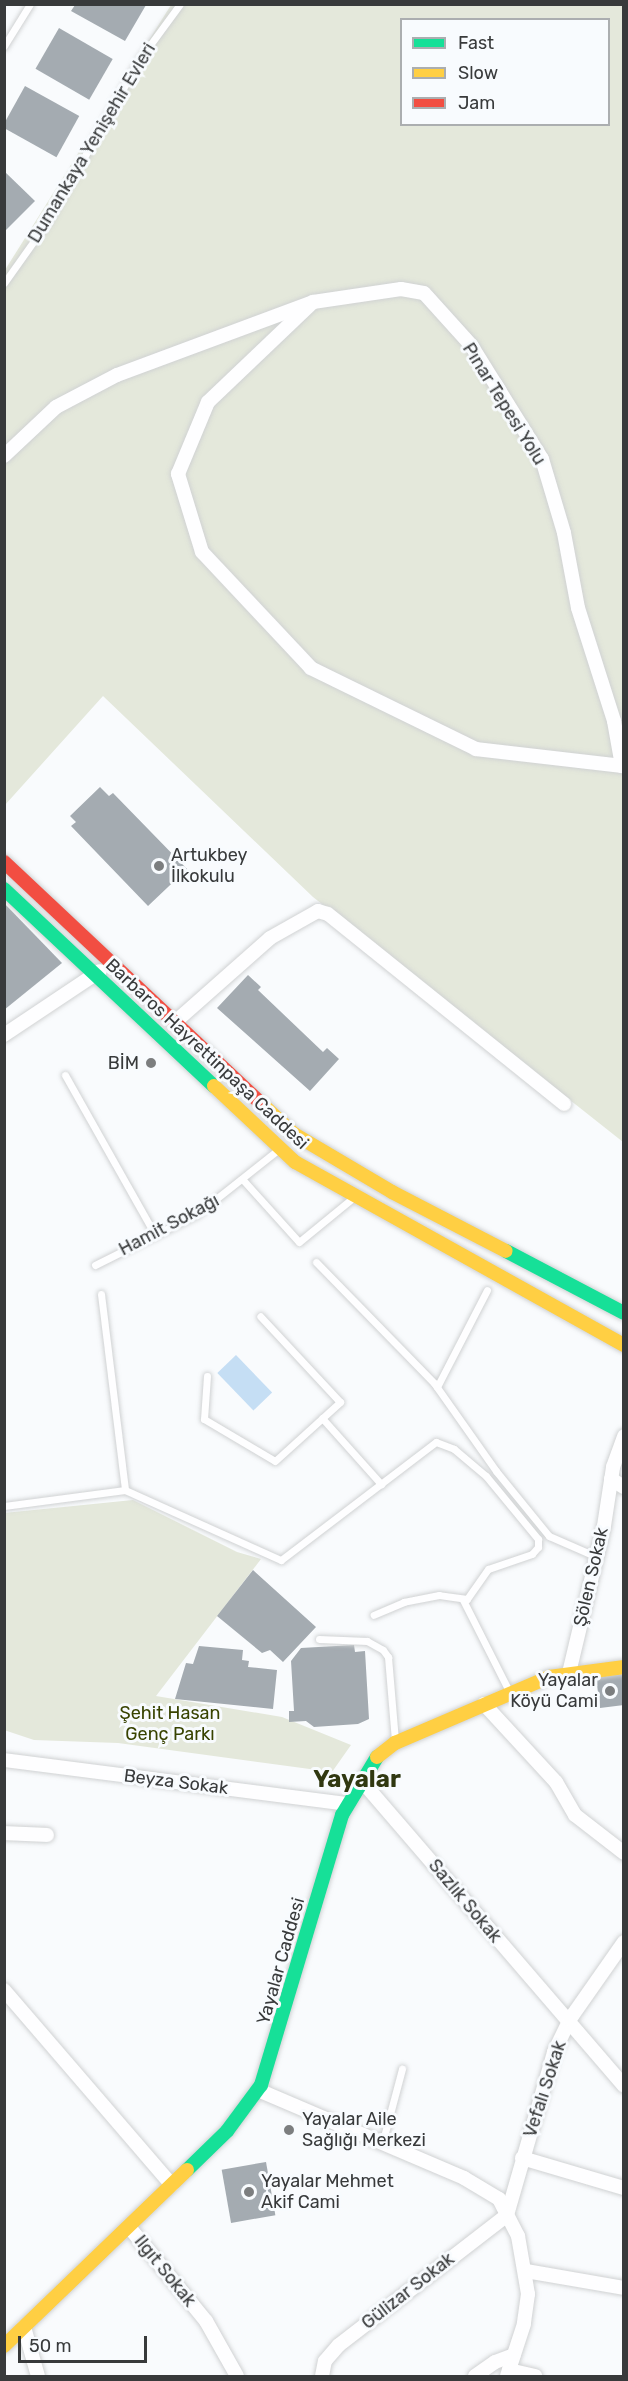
<!DOCTYPE html>
<meta charset="utf-8">
<style>
body{margin:0}
#map{position:relative;width:628px;height:2381px;overflow:hidden;background:#f9fbfd;font-family:Rubik,sans-serif}
div>[style]{position:absolute}
[style*='--x']{left:calc(var(--x)*1px);top:calc(var(--y)*1px);width:calc(var(--w)*1px);rotate:calc(var(--a)*1deg)}
.green>*{inset:0;background:#e4e8db}
.water>*{inset:0;background:#c5def4;transform-origin:0 0}
.building>*{inset:0;background:#a4abb1;transform-origin:0 0}
.roads{filter:drop-shadow(0 0 2px #d0d2d3) drop-shadow(0 0 2px #d0d2d3)}
.lane>*{height:7px;margin:-3.5px;padding:0 3.5px;transform-origin:3.5px;border-radius:3.5px;background:#fefeff}
.street>*{height:14px;margin:-7px;padding:0 7px;transform-origin:7px;border-radius:7px;background:#fefeff}
.fast>*{height:14px;margin:-7px;padding:0 7px;transform-origin:7px;border-radius:7px;background:#16e098}
.slow>*{height:14px;margin:-7px;padding:0 7px;transform-origin:7px;border-radius:7px;background:#ffcf43}
.jam>*{height:14px;margin:-7px;padding:0 7px;transform-origin:7px;border-radius:7px;background:#f24e42}
.dots>*{width:16px;height:16px;translate:-50% -50%;box-sizing:border-box;border:3px solid #f8fbfe;border-radius:50%}
span{translate:-50% -50%;white-space:nowrap;text-align:center;line-height:1.15;-webkit-text-stroke:6px #f8fbfe;paint-order:stroke}
.street-label{font-size:18px;color:#383a3b}
.poi-label{font-size:18px;color:#383a3b}
.left{translate:0 -50%;text-align:left}
.right{translate:-100% -50%;text-align:right}
.park-label{font-size:18px;color:#384300}
.district-label{font-size:24px;color:#303811;font-weight:700}
.frame{position:absolute;inset:0;border:6px solid #383a3b;pointer-events:none}
.legend{position:absolute;left:400px;top:18px;width:210px;height:108px;box-sizing:border-box;background:#f8fbfe;border:2px solid #abaeb0;margin:0;padding:8px 10px;list-style:none;font-size:18px;color:#383a3b}
.legend li{display:flex;align-items:center;gap:12px;height:30px}
.legend b{width:30px;border:2px solid #abaeb0}
.scale{position:absolute;left:18px;top:2336px;width:129px;height:27px;box-sizing:border-box;border:3px solid #383a3b;border-top:0;padding-left:8px;font-size:18px;line-height:21px;white-space:nowrap;color:#383a3b;-webkit-text-stroke:4px #f8fbfe;paint-order:stroke}
</style>
<div id="map">
<div class="green">
<div style="clip-path:polygon(evenodd,171px 5px,623px 5px,623px 1142px,313px 897px,103px 696px,5px 805px,5px 270px,171px 5px,402px 20px,608px 20px,608px 124px,402px 124px,402px 20px)"></div>
<div style="clip-path:polygon(133px 1500px,237px 1552px,261px 1559px,156px 1696px,282px 1717px,351px 1745px,332px 1772px,118px 1743px,34px 1740px,4px 1730px,4px 1513px)"></div>
</div>
<div class="water">
<div style="left:236px;top:1355px;width:52px;height:26px;rotate:46deg"></div>
</div>
<div class="building">
<div style="clip-path:polygon(75px 5px,146px 5px,125px 41px,71px 11px)"></div>
<div style="left:59px;top:28px;width:62px;height:47px;rotate:30deg"></div>
<div style="left:25px;top:86px;width:62px;height:47px;rotate:29deg"></div>
<div style="clip-path:polygon(4px 171px,35px 201px,4px 232px)"></div>
<div style="clip-path:polygon(100px 787px,109px 796px,113px 793px,187px 869px,148px 906px,71px 826px,76px 822px,70px 816px)"></div>
<div style="clip-path:polygon(4px 903px,62px 963px,4px 1010px)"></div>
<div style="clip-path:polygon(248px 975px,261px 987px,258px 990px,323px 1052px,327px 1048px,339px 1059px,310px 1091px,217px 1008px)"></div>
<div style="clip-path:polygon(253px 1570px,316px 1627px,283px 1662px,270px 1650px,262px 1653px,217px 1616px)"></div>
<div style="clip-path:polygon(354px 1645px,355px 1652px,365px 1651px,369px 1719px,358px 1724px,314px 1727px,306px 1721px,289px 1722px,289px 1711px,294px 1711px,291px 1661px,301px 1648px)"></div>
<div style="clip-path:polygon(199px 1646px,243px 1650px,242px 1660px,249px 1661px,248px 1667px,277px 1670px,273px 1709px,175px 1699px,186px 1663px,193px 1664px)"></div>
<div style="clip-path:polygon(624px 1674px,624px 1705px,600px 1708px,596px 1677px)"></div>
<div style="left:266px;top:2162px;width:54px;height:45px;rotate:80deg"></div>
</div>
<div class="roads">
<div class="lane">
<div style="--x:4;--y:46;--w:49;--a:-58.2"></div>
<div style="--x:4;--y:283;--w:76;--a:-54.6"></div>
<div style="--x:48;--y:221;--w:185;--a:-60.5"></div>
<div style="--x:139;--y:60;--w:69;--a:-53.8"></div>
<div style="--x:65;--y:1075;--w:184;--a:60.6"></div>
<div style="--x:244;--y:1181;--w:82;--a:48"></div>
<div style="--x:299;--y:1242;--w:71;--a:-39.3"></div>
<div style="--x:316;--y:1262;--w:169;--a:45.7"></div>
<div style="--x:434;--y:1383;--w:108;--a:54.8"></div>
<div style="--x:496;--y:1471;--w:84;--a:50.8"></div>
<div style="--x:549;--y:1536;--w:52;--a:23.6"></div>
<div style="--x:95;--y:1265;--w:114;--a:-26.6"></div>
<div style="--x:197;--y:1214;--w:105;--a:-38.4"></div>
<div style="--x:101;--y:1294;--w:197;--a:83"></div>
<div style="--x:207;--y:1376;--w:43;--a:94"></div>
<div style="--x:204;--y:1419;--w:82;--a:30.6"></div>
<div style="--x:275;--y:1461;--w:88;--a:-42.2"></div>
<div style="--x:340;--y:1402;--w:117;--a:-132.9"></div>
<div style="--x:437;--y:1387;--w:109;--a:-62.7"></div>
<div style="--x:322;--y:1418;--w:89;--a:48.2"></div>
<div style="--x:4;--y:1506;--w:122;--a:-7.5"></div>
<div style="--x:125;--y:1490;--w:171;--a:24.2"></div>
<div style="--x:281;--y:1560;--w:195;--a:-37.3"></div>
<div style="--x:436;--y:1442;--w:19;--a:21"></div>
<div style="--x:454;--y:1449;--w:42;--a:40.2"></div>
<div style="--x:486;--y:1476;--w:82;--a:50.5"></div>
<div style="--x:538;--y:1539;--w:8;--a:90"></div>
<div style="--x:538;--y:1547;--w:9;--a:131"></div>
<div style="--x:532;--y:1554;--w:46;--a:161.2"></div>
<div style="--x:488;--y:1569;--w:37;--a:125"></div>
<div style="--x:467;--y:1599;--w:28;--a:-172"></div>
<div style="--x:439;--y:1595;--w:36;--a:169"></div>
<div style="--x:404;--y:1602;--w:33;--a:157"></div>
<div style="--x:463;--y:1600;--w:102;--a:63.2"></div>
<div style="--x:319;--y:1639;--w:48;--a:2.4"></div>
<div style="--x:367;--y:1641;--w:18;--a:29"></div>
<div style="--x:383;--y:1650;--w:9;--a:54"></div>
<div style="--x:388;--y:1657;--w:83;--a:85.2"></div>
<div style="--x:382;--y:2144;--w:78;--a:-75.1"></div>
</div>
<div class="street">
<div style="--x:4;--y:456;--w:71;--a:-43.3"></div>
<div style="--x:56;--y:407;--w:69;--a:-27.7"></div>
<div style="--x:117;--y:375;--w:209;--a:-20.4"></div>
<div style="--x:313;--y:302;--w:89;--a:-8.4"></div>
<div style="--x:401;--y:289;--w:23;--a:10"></div>
<div style="--x:424;--y:293;--w:70;--a:47.9"></div>
<div style="--x:471;--y:345;--w:134;--a:58.1"></div>
<div style="--x:542;--y:459;--w:77;--a:73.4"></div>
<div style="--x:564;--y:533;--w:76;--a:79.4"></div>
<div style="--x:578;--y:608;--w:119;--a:72.3"></div>
<div style="--x:614;--y:721;--w:46;--a:79.9"></div>
<div style="--x:622;--y:766;--w:147;--a:-173.4"></div>
<div style="--x:476;--y:749;--w:184;--a:-153.9"></div>
<div style="--x:311;--y:668;--w:159;--a:-133.2"></div>
<div style="--x:202;--y:552;--w:82;--a:-107.1"></div>
<div style="--x:178;--y:474;--w:78;--a:-67.4"></div>
<div style="--x:208;--y:402;--w:145;--a:-43.6"></div>
<div style="--x:174;--y:1023;--w:128;--a:-41.5"></div>
<div style="--x:270;--y:938;--w:55;--a:-29.4"></div>
<div style="--x:318;--y:911;--w:10;--a:17"></div>
<div style="--x:328;--y:914;--w:303;--a:38.8"></div>
<div style="--x:4;--y:1035;--w:115;--a:-33.7"></div>
<div style="--x:611;--y:1479;--w:15;--a:32"></div>
<div style="--x:569;--y:1673;--w:151;--a:-76.6"></div>
<div style="--x:604;--y:1526;--w:60;--a:-81.3"></div>
<div style="--x:613;--y:1467;--w:33;--a:-70"></div>
<div style="--x:484;--y:1704;--w:106;--a:47.3"></div>
<div style="--x:556;--y:1782;--w:38;--a:60"></div>
<div style="--x:575;--y:1815;--w:62;--a:37.8"></div>
<div style="--x:4;--y:1760;--w:346;--a:7.3"></div>
<div style="--x:361;--y:1780;--w:403;--a:49.3"></div>
<div style="--x:4;--y:1833;--w:43;--a:2.7"></div>
<div style="--x:4;--y:1990;--w:257;--a:49.3"></div>
<div style="--x:258;--y:2090;--w:224;--a:23.1"></div>
<div style="--x:464;--y:2178;--w:41;--a:31"></div>
<div style="--x:499;--y:2199;--w:42;--a:62.8"></div>
<div style="--x:518;--y:2236;--w:59;--a:80.2"></div>
<div style="--x:528;--y:2294;--w:30;--a:98"></div>
<div style="--x:524;--y:2324;--w:55;--a:108.1"></div>
<div style="--x:522;--y:2158;--w:106;--a:16.4"></div>
<div style="--x:129;--y:2227;--w:122;--a:50.7"></div>
<div style="--x:206;--y:2321;--w:63;--a:60.6"></div>
<div style="--x:526;--y:2271;--w:99;--a:9.8"></div>
<div style="--x:24;--y:2327;--w:51;--a:74.1"></div>
<div style="--x:509;--y:2370;--w:27;--a:13"></div>
<div style="--x:322;--y:2376;--w:15;--a:-79"></div>
<div style="--x:325;--y:2361;--w:21;--a:-49"></div>
<div style="--x:339;--y:2345;--w:212;--a:-37.7"></div>
<div style="--x:507;--y:2215;--w:170;--a:-73.9"></div>
<div style="--x:554;--y:2052;--w:37;--a:-64"></div>
<div style="--x:570;--y:2019;--w:94;--a:-55"></div>
<div style="--x:475;--y:2376;--w:24;--a:-35"></div>
<div style="--x:495;--y:2362;--w:20;--a:-20"></div>
</div>
<div class="fast">
<div style="--x:4;--y:889;--w:288;--a:43.2"></div>
<div style="--x:506;--y:1251;--w:133;--a:27.7"></div>
<div style="--x:187;--y:2170;--w:56;--a:-44.3"></div>
<div style="--x:227;--y:2131;--w:57;--a:-53.5"></div>
<div style="--x:261;--y:2085;--w:282;--a:-73.3"></div>
<div style="--x:342;--y:1815;--w:68;--a:-58.9"></div>
</div>
<div class="slow">
<div style="--x:214;--y:1086;--w:111;--a:43.2"></div>
<div style="--x:295;--y:1162;--w:376;--a:29.1"></div>
<div style="--x:262;--y:1104;--w:44;--a:43.2"></div>
<div style="--x:294;--y:1134;--w:114;--a:30.6"></div>
<div style="--x:392;--y:1192;--w:128;--a:27.4"></div>
<div style="--x:377;--y:1757;--w:23;--a:-38"></div>
<div style="--x:395;--y:1743;--w:168;--a:-23.2"></div>
<div style="--x:549;--y:1677;--w:76;--a:-7.6"></div>
<div style="--x:4;--y:2346;--w:254;--a:-43.9"></div>
</div>
<div class="jam">
<div style="--x:4;--y:862;--w:354;--a:43.2"></div>
</div>
</div>
<div class="dots">
<div style="left:159px;top:866px;background:#7c7e7f"></div>
<div style="left:151px;top:1063px;background:#7c7e7f"></div>
<div style="left:610px;top:1691px;background:#7c7e7f"></div>
<div style="left:289px;top:2130px;background:#7c7e7f"></div>
<div style="left:249px;top:2192px;background:#7c7e7f"></div>
</div>
<div class="street-label">
<span style="left:92px;top:143px;rotate:-59deg">Dumankaya Yenişehir Evleri</span>
<span style="left:504px;top:404px;rotate:58deg">Pınar Tepesi Yolu</span>
<span style="left:207px;top:1054px;rotate:43deg">Barbaros Hayrettinpaşa Caddesi</span>
<span style="left:169px;top:1225px;rotate:-28deg">Hamit Sokağı</span>
<span style="left:591px;top:1577px;rotate:-77deg">Şölen Sokak</span>
<span style="left:176px;top:1782px;rotate:7deg">Beyza Sokak</span>
<span style="left:465px;top:1901px;rotate:50deg">Sazlık Sokak</span>
<span style="left:281px;top:1961px;rotate:-74deg">Yayalar Caddesi</span>
<span style="left:545px;top:2089px;rotate:-72deg">Vefalı Sokak</span>
<span style="left:165px;top:2271px;rotate:51deg">Ilgıt Sokak</span>
<span style="left:408px;top:2291px;rotate:-38deg">Gülizar Sokak</span>
</div>
<div class="poi-label">
<span class="left" style="left:171px;top:866px">Artukbey<br>İlkokulu</span>
<span class="right" style="left:139px;top:1063px">BİM</span>
<span class="right" style="left:598px;top:1691px">Yayalar<br>Köyü Cami</span>
<span class="left" style="left:302px;top:2130px">Yayalar Aile<br>Sağlığı Merkezi</span>
<span class="left" style="left:261px;top:2192px">Yayalar Mehmet<br>Akif Cami</span>
</div>
<div class="park-label">
<span style="left:170px;top:1724px">Şehit Hasan<br>Genç Parkı</span>
</div>
<div class="district-label">
<span style="left:357px;top:1780px">Yayalar</span>
</div>
<div class="frame"></div>
<ul class="legend">
<li><b style="height:8px;background:#16e098"></b>Fast</li>
<li><b style="height:8px;background:#ffcf43"></b>Slow</li>
<li><b style="height:8px;background:#f24e42"></b>Jam</li>
</ul>
<div class="scale">50 m</div>
</div>
